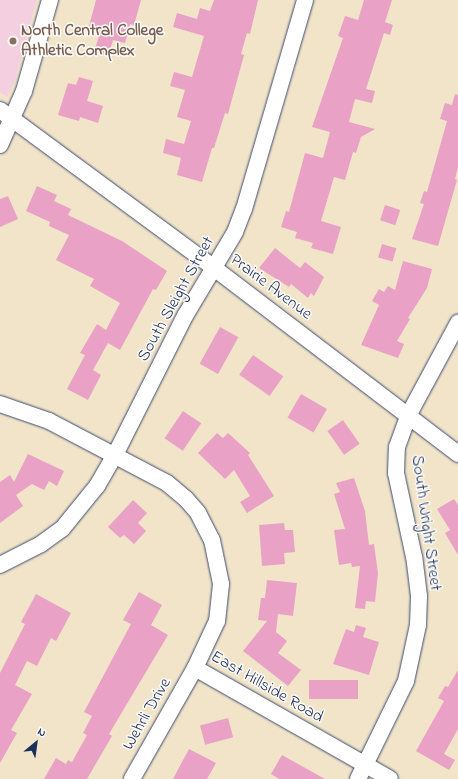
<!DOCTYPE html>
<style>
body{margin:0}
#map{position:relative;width:458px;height:779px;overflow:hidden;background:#f1e4c9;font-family:"Indie Flower",sans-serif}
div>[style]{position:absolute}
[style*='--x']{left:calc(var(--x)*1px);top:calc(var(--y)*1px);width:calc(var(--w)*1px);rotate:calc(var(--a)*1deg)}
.built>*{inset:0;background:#f3cfdf}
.building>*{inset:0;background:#e9a2c6;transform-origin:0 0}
.roads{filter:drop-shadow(0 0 1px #3b4a6e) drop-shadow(0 0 1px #3b4a6e)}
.street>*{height:16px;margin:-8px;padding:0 8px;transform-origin:8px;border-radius:8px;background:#fff}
.dots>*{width:11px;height:11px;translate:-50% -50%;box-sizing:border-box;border:2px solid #fdfcf7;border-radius:50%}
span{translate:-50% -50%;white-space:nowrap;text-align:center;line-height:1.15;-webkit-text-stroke:3px #fdfcf7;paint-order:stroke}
.education-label{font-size:17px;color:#785e54;font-weight:700}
.left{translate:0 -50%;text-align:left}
.street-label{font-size:17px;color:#1b2f5e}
.north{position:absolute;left:16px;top:723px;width:40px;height:40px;-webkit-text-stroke:3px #fdfcf7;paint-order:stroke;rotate:29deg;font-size:11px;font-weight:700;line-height:16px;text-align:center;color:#1b2f5e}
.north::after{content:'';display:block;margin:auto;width:14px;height:18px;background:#1b2f5e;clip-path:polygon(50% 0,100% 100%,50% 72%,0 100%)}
</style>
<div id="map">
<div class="built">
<div style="clip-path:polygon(0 0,37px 0,15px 81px,7px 97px,0 92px)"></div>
</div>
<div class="building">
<div style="clip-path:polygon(96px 0,141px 0,134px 25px,130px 24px,125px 43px,113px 40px,108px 56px,94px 52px,100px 33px,88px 30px)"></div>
<div style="clip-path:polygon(214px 0,258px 0,250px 34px,247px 33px,241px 54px,244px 55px,228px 114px,225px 113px,214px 148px,212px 148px,202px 182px,177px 175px,181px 158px,163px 153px,166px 139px,184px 144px,191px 121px,177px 117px,185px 90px,170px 86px,174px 72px,192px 77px,204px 36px,173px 27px,177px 13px,197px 19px,200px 8px,210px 11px)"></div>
<div style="clip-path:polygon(364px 0,392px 0,385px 22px,393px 25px,390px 35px,384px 33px,366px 89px,375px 91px,372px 103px,355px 99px,349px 122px,375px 129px,361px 137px,356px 153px,353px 152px,345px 180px,334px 177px,321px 221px,341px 227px,333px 254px,311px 248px,313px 243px,295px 238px,297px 232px,281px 227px,286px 211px,289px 212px,305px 153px,323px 158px,330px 132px,312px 127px,343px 38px,338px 36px,345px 16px,358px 20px)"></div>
<div style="clip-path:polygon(79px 77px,93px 81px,87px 101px,103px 106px,98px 123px,80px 117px,79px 121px,58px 115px,68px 83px,76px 85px)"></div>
<div style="clip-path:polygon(455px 94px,458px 95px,458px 167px,455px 179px,457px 180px,438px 246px,412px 239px,424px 204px,420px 203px,424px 191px,427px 192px,447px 121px,440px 119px,445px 103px,452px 105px)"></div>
<div style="clip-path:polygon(37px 186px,57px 195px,54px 201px,71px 209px,68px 215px,122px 241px,167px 271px,156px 290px,153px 289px,120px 350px,108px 343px,93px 370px,101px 375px,88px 400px,67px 389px,85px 355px,80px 353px,97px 324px,106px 330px,120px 303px,90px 286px,94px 279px,56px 260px,69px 235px,49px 226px,50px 222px,26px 211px)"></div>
<div style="clip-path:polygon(8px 196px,18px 219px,0 227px,0 199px)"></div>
<div style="left:385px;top:205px;width:16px;height:16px;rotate:18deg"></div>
<div style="left:382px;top:244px;width:15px;height:14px;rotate:16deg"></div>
<div style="clip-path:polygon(275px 248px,300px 268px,305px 262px,324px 277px,314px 296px,311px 293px,308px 298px,291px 284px,289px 287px,259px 268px)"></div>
<div style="clip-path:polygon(403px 261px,432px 269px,427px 288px,408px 318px,410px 319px,397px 341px,404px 344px,398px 358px,361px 345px,379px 305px,372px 301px,379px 289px,384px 292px,388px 286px,395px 290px)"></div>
<div style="left:220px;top:327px;width:21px;height:42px;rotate:29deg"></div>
<div style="left:253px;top:355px;width:37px;height:24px;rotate:35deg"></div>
<div style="left:301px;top:394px;width:30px;height:27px;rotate:30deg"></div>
<div style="left:183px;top:411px;width:22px;height:33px;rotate:34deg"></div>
<div style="left:343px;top:420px;width:29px;height:19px;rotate:55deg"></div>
<div style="clip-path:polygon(217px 433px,223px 438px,228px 433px,250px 453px,248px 455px,274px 496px,247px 513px,240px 502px,250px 496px,234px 470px,225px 479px,198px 453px)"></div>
<div style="clip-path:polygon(28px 454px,64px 471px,57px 486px,49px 481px,44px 490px,32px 484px,16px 495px,23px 506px,0 523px,0 482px,10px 475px,14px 482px)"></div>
<div style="clip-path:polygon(354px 478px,365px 511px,369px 545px,374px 544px,378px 573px,375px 602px,366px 601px,365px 609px,355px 608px,360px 566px,352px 567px,351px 563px,339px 565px,334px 530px,345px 529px,334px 494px,340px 492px,336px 483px)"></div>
<div style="clip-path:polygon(454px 499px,458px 505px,458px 555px,445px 533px,450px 530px,437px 509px)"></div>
<div style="clip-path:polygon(133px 500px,147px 513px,138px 523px,146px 531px,134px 544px,124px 535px,120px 538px,108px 527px)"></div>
<div style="clip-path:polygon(284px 523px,285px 530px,293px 530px,295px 552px,284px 553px,285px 564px,262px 566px,259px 525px)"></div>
<div style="clip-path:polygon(267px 580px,297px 583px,293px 616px,278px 614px,276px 632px,287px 641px,278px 653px,301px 670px,288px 686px,243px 651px,267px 621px,258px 620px,261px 598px,265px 598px)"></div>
<div style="clip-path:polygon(139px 592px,162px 605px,151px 625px,168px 635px,109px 734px,112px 736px,87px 779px,44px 779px,56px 758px,66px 764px,68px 760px,72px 762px,87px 735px,83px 733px,92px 716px,84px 712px,131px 624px,123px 620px)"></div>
<div style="clip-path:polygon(36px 594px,71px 613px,56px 641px,51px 638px,37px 666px,27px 661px,15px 685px,32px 694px,11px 730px,17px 733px,0 763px,0 673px,25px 624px,21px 622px)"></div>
<div style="clip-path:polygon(356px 625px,366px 628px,363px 637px,379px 642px,369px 675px,333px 664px,346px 629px,354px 632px)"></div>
<div style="clip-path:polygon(458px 670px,458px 729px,444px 754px,455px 760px,449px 770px,416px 751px,444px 701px,438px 698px,445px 686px,448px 687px)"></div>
<div style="left:358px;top:680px;width:19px;height:49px;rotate:90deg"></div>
<div style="left:228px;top:718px;width:20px;height:29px;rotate:75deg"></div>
<div style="clip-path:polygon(189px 749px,216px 763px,207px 779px,173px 779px)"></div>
<div style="clip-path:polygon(282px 755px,325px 779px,279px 779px,271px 774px)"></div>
</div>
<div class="roads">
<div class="street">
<div style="--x:0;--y:110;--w:266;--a:36.4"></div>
<div style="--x:214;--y:268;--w:307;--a:37.3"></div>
<div style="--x:0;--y:145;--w:59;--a:-66"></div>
<div style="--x:24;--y:91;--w:95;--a:-74.1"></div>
<div style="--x:0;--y:404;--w:52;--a:19.1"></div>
<div style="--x:49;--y:421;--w:133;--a:27.7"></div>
<div style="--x:167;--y:483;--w:25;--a:40"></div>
<div style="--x:186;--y:499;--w:18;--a:49"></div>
<div style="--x:198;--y:513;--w:30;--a:63"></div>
<div style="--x:212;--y:540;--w:45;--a:78.4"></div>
<div style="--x:221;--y:584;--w:37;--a:96"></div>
<div style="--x:217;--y:621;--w:52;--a:115.1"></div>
<div style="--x:195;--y:668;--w:128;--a:119.6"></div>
<div style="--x:0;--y:565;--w:46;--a:-27.1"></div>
<div style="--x:41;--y:544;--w:26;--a:-36"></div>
<div style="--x:62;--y:529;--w:55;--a:-50.9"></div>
<div style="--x:97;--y:486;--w:36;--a:-60"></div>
<div style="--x:115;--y:455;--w:156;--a:-63.3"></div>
<div style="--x:185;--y:316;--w:98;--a:-59.2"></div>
<div style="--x:235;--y:232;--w:25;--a:-69"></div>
<div style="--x:244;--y:209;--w:218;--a:-73.7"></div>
<div style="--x:195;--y:668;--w:224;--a:29.6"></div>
<div style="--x:358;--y:779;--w:109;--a:-63.9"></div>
<div style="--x:406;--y:681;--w:57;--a:-77.9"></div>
<div style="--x:418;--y:625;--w:29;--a:-88"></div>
<div style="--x:419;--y:596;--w:39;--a:-97"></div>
<div style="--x:414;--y:557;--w:86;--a:-102.1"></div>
<div style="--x:396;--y:473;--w:26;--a:-88"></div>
<div style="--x:397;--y:447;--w:33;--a:-70"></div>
<div style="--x:408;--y:416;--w:106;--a:-61.7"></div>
</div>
</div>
<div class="dots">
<div style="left:13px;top:41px;background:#8d6e63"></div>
</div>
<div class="education-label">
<span class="left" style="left:21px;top:41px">North Central College<br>Athletic Complex</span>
</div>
<div class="street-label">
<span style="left:271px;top:287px;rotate:37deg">Prairie Avenue</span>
<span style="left:176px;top:299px;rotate:-61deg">South Sleight Street</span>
<span style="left:426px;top:523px;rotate:82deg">South Wright Street</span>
<span style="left:267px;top:687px;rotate:30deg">East Hillside Road</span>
<span style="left:147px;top:714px;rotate:-60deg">Wehrli Drive</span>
</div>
<div class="north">N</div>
</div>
